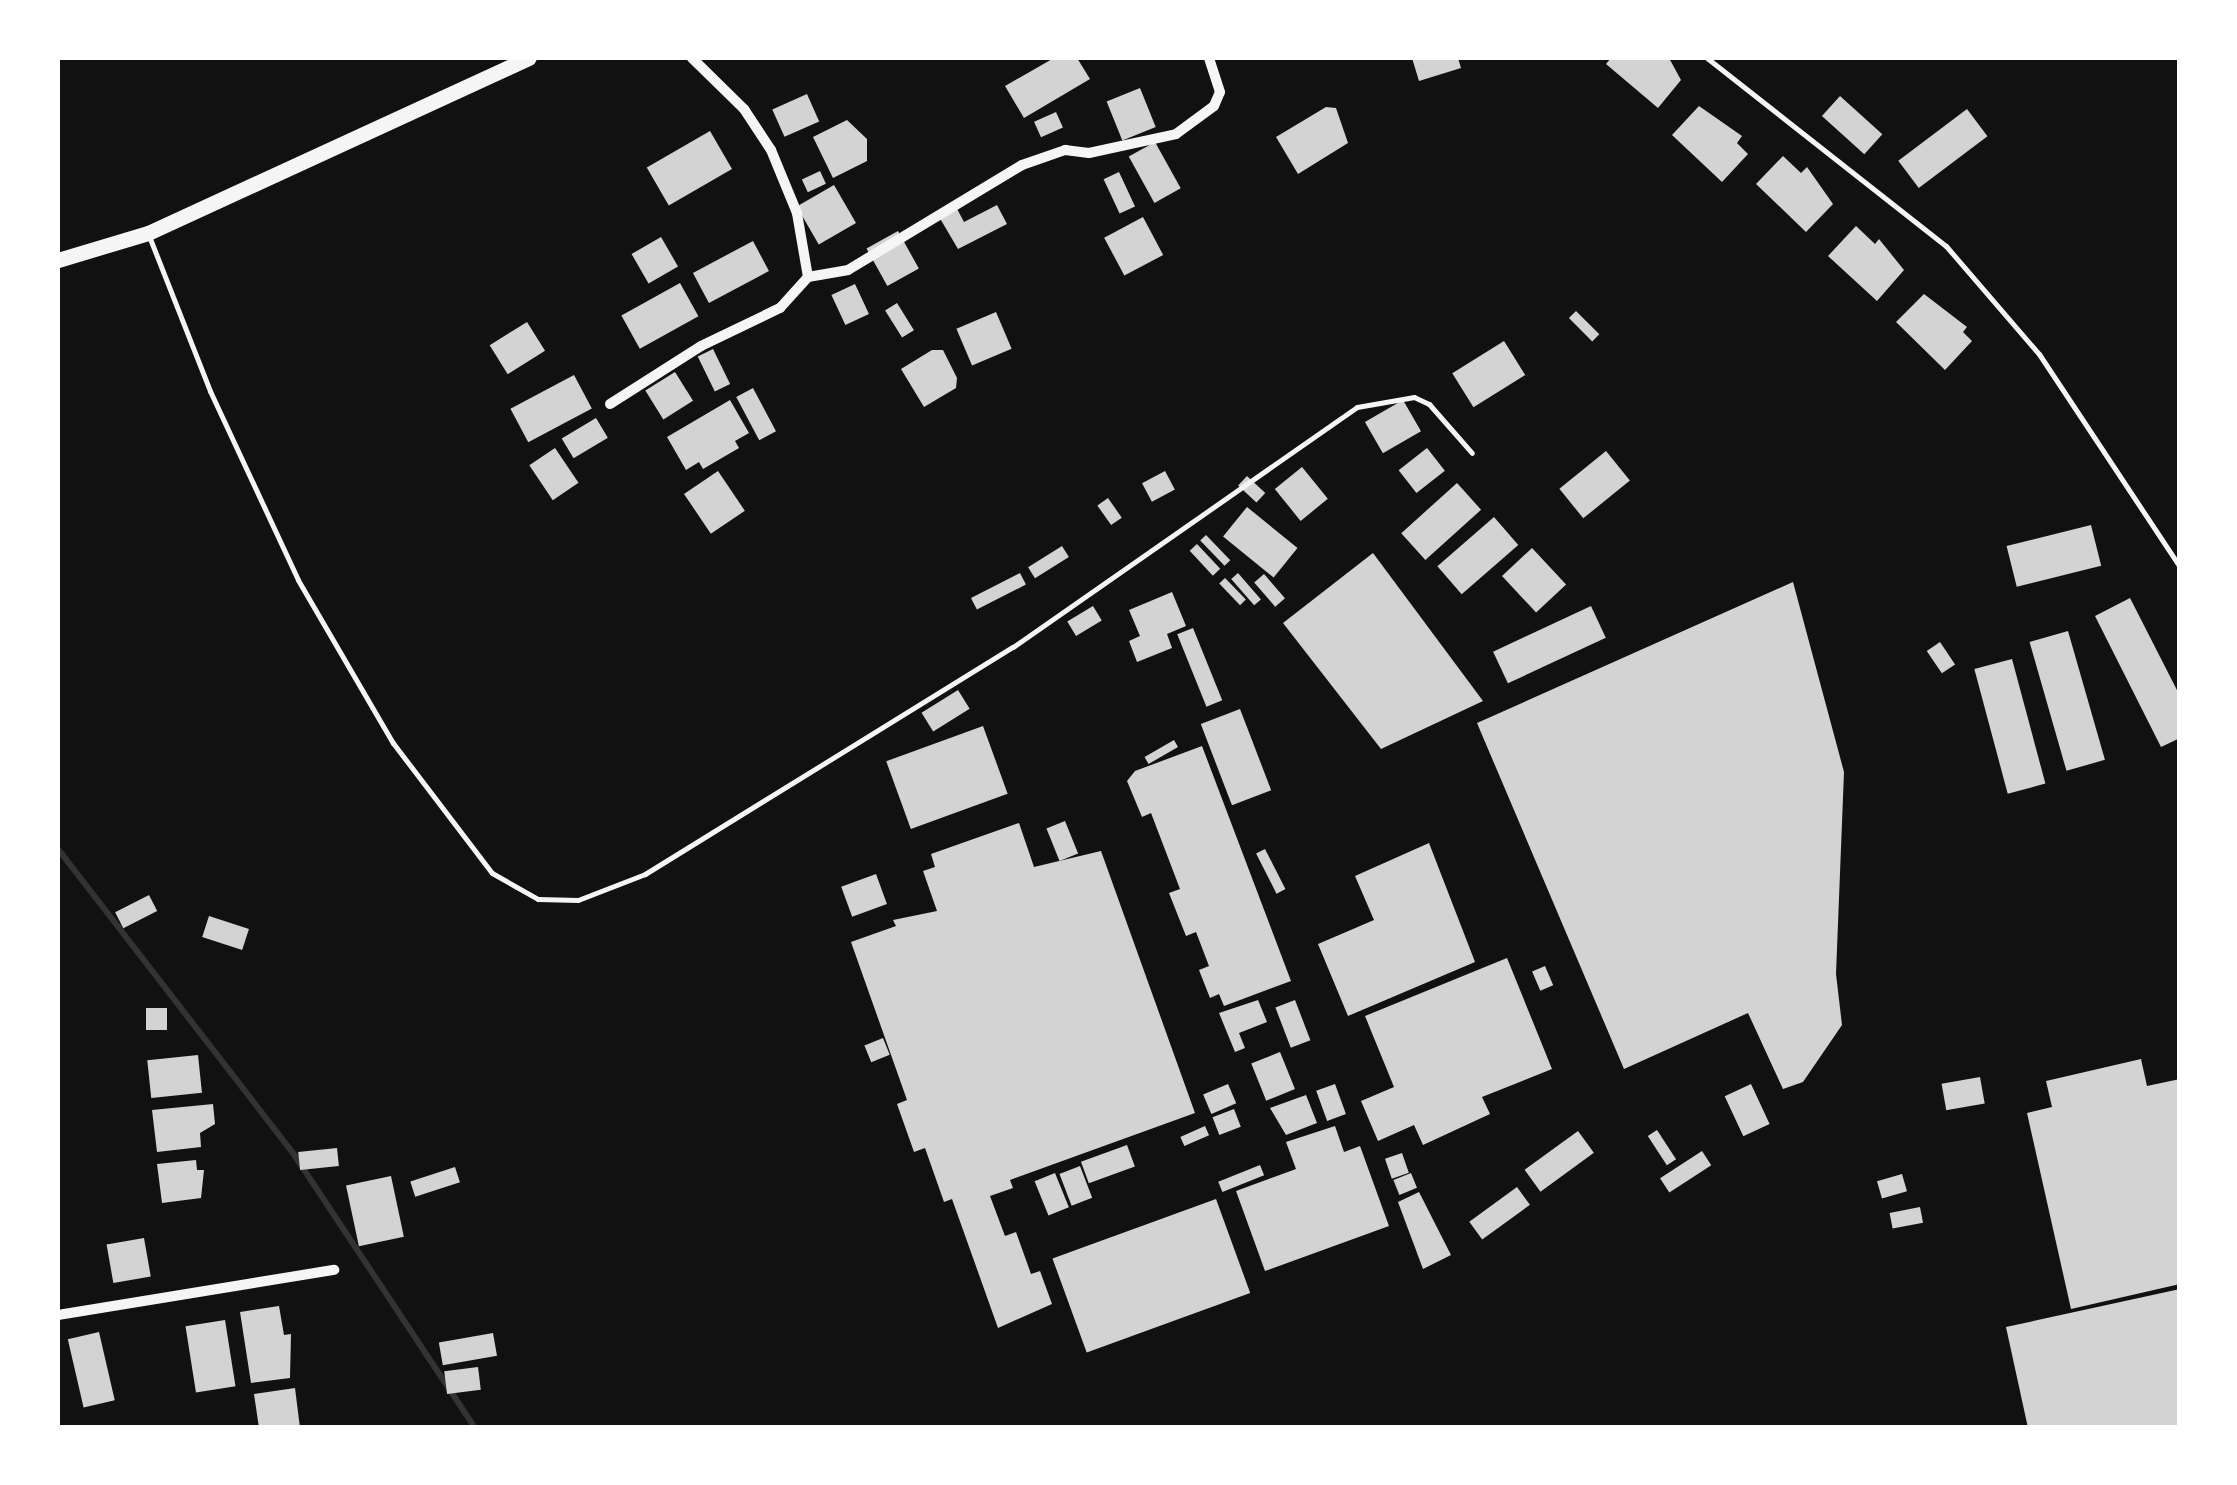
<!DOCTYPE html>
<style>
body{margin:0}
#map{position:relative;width:2237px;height:1485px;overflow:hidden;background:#111;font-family:"Nunito Sans",sans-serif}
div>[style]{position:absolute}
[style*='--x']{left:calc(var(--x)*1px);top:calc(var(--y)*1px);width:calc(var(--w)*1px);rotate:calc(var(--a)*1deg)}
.stream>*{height:6px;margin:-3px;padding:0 3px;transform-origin:3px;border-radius:3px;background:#333}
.building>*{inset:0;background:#d3d3d3;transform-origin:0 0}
.service>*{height:5px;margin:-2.5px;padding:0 2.5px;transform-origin:2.5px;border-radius:2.5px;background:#f5f5f5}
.minor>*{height:10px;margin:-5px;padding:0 5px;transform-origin:5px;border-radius:5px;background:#f5f5f5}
.secondary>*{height:15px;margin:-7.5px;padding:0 7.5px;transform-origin:7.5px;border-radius:7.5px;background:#f5f5f5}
span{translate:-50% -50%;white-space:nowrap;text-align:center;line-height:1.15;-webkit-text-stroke:10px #fff;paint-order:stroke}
.frame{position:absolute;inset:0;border:60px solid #fff;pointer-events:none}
</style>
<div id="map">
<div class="stream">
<div style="--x:58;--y:849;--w:384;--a:52.3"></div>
<div style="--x:293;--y:1153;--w:330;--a:56.5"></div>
</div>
<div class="building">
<div style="clip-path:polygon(1054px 58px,1077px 58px,1090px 79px,1024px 118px,1005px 86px)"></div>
<div style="clip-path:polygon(1412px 58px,1458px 58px,1461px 68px,1419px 81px)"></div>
<div style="clip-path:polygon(1611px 58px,1669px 58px,1681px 80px,1658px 108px,1606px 64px)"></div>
<div style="left:1140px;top:88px;width:42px;height:36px;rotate:68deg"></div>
<div style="left:807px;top:94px;width:30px;height:38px;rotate:66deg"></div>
<div style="left:1840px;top:96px;width:57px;height:27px;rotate:42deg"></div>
<div style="clip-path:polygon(1699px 106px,1742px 136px,1737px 143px,1748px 154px,1722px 182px,1672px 135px)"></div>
<div style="clip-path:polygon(1326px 107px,1336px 108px,1348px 143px,1298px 174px,1276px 137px)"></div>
<div style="left:1967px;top:109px;width:34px;height:86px;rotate:53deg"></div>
<div style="left:1056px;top:112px;width:17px;height:24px;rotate:66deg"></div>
<div style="clip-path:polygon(847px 120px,867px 139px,867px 161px,833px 178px,813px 137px)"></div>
<div style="left:710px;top:131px;width:44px;height:73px;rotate:60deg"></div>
<div style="left:1155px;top:142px;width:53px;height:30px;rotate:61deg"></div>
<div style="clip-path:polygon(1783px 156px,1801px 173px,1807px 167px,1833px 204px,1806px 232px,1756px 184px)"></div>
<div style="left:820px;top:171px;width:14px;height:20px;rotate:65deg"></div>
<div style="left:1119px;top:172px;width:38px;height:17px;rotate:65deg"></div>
<div style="left:834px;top:185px;width:44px;height:43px;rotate:60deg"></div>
<div style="clip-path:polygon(955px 205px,964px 222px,997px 205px,1007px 224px,958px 249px,938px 215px)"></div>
<div style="left:1143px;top:217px;width:43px;height:44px;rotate:62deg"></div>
<div style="clip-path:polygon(1856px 226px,1875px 244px,1879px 239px,1904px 270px,1877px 301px,1828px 256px)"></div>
<div style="left:898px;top:231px;width:43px;height:36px;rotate:61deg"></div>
<div style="left:661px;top:237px;width:34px;height:34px;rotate:60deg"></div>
<div style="left:753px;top:241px;width:34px;height:68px;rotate:62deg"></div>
<div style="left:680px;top:283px;width:38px;height:67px;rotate:61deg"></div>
<div style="left:855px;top:284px;width:33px;height:26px;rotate:65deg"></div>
<div style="clip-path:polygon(1924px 294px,1967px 327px,1963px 332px,1972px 341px,1945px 370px,1896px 322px)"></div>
<div style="left:897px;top:303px;width:32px;height:14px;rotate:58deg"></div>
<div style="left:1576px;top:311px;width:33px;height:10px;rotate:45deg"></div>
<div style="left:996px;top:312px;width:40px;height:43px;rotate:67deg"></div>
<div style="left:527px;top:322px;width:34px;height:44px;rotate:58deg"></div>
<div style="left:1504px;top:341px;width:40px;height:61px;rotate:58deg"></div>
<div style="left:713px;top:349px;width:39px;height:17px;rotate:64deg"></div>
<div style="clip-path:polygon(932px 350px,943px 350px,957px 378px,956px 388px,924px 407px,901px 369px)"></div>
<div style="left:675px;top:372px;width:34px;height:35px;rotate:58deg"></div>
<div style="left:574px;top:375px;width:38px;height:72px;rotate:62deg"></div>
<div style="left:753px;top:388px;width:49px;height:19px;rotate:62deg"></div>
<div style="clip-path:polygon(730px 400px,749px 433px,735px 441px,739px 448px,703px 469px,699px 462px,686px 470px,667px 437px)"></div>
<div style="left:1403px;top:400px;width:36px;height:44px;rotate:60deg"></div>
<div style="left:596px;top:418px;width:23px;height:40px;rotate:59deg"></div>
<div style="left:555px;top:448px;width:42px;height:31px;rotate:56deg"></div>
<div style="left:1427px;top:448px;width:29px;height:36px;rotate:52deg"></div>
<div style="left:1606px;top:451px;width:38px;height:60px;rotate:51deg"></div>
<div style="left:1302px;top:467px;width:41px;height:35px;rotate:51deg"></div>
<div style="left:718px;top:471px;width:48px;height:41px;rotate:56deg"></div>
<div style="left:1165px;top:471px;width:21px;height:26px;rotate:62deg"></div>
<div style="left:1247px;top:476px;width:25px;height:13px;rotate:43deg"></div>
<div style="left:1457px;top:483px;width:36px;height:75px;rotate:48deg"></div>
<div style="left:1108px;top:498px;width:24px;height:13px;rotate:55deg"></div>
<div style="left:1247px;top:507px;width:65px;height:38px;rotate:39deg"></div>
<div style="left:1494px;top:517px;width:37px;height:75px;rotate:49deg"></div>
<div style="left:2091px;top:525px;width:42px;height:87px;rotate:76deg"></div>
<div style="left:1206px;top:535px;width:35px;height:8px;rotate:46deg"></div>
<div style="left:1197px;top:544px;width:34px;height:10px;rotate:47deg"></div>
<div style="left:1062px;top:546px;width:13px;height:40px;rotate:58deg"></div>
<div style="left:1532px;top:548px;width:50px;height:41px;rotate:47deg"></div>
<div style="clip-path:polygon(1373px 553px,1483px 701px,1381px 749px,1283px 623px)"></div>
<div style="left:1020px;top:573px;width:13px;height:55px;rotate:63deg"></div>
<div style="left:1238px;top:573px;width:35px;height:9px;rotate:49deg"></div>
<div style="left:1264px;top:574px;width:32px;height:13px;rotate:49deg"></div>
<div style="left:1225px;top:578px;width:30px;height:8px;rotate:46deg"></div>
<div style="clip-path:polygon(1793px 582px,1844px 772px,1836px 974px,1842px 1025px,1803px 1082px,1783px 1089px,1748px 1013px,1624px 1069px,1477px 723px)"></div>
<div style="clip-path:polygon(1172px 592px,1186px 626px,1167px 634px,1172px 648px,1137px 662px,1129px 641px,1140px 636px,1129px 610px)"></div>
<div style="clip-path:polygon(2130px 598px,2180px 696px,2180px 738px,2161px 747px,2095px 616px)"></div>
<div style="left:1093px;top:606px;width:17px;height:30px;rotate:59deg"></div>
<div style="left:1591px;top:606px;width:35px;height:108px;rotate:65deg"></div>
<div style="left:1193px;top:628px;width:78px;height:17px;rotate:68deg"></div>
<div style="left:2068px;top:631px;width:134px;height:40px;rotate:74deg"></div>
<div style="left:1940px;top:642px;width:27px;height:16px;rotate:56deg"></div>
<div style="left:2012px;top:659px;width:129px;height:39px;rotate:75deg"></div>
<div style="left:958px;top:690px;width:22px;height:43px;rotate:58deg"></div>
<div style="left:1240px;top:709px;width:87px;height:42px;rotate:69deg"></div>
<div style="left:983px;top:726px;width:72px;height:103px;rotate:70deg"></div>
<div style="left:1174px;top:740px;width:8px;height:34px;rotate:60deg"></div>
<div style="clip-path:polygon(1202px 746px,1291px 981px,1224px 1006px,1219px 994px,1210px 998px,1199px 970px,1209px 966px,1196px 932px,1186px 936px,1169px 893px,1180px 889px,1151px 813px,1142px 817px,1127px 781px,1135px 771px)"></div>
<div style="left:1065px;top:821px;width:35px;height:20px;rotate:68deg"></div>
<div style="clip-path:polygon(1019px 823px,1034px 867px,1101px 851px,1195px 1113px,1010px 1180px,1013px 1188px,990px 1196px,1005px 1236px,1016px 1232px,1031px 1274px,1040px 1271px,1052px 1304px,998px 1328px,952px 1199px,944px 1202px,925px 1148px,914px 1152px,897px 1104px,907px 1100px,851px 942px,896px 926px,893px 920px,937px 911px,923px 871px,935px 867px,931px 854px)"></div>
<div style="clip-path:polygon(1429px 843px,1475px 962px,1348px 1016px,1318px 944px,1374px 920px,1355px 876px)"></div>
<div style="left:1265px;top:849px;width:45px;height:10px;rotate:63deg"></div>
<div style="left:876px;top:874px;width:32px;height:37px;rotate:70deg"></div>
<div style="left:149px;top:895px;width:18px;height:38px;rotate:63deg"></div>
<div style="left:209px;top:916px;width:42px;height:22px;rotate:18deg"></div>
<div style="clip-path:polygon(1507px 958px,1552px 1069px,1482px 1097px,1490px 1114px,1423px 1145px,1414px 1125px,1378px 1141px,1361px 1101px,1394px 1087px,1365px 1016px)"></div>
<div style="left:1545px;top:966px;width:21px;height:14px;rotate:67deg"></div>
<div style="clip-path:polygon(1258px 1000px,1267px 1022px,1239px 1033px,1245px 1048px,1235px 1052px,1219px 1013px)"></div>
<div style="left:1295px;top:1000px;width:43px;height:21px;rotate:69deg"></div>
<div style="left:146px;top:1008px;width:21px;height:22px"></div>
<div style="left:883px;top:1038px;width:18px;height:20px;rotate:68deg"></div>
<div style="left:1280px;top:1052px;width:40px;height:31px;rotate:68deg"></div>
<div style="left:198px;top:1055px;width:38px;height:51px;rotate:84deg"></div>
<div style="clip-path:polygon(2141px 1059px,2147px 1086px,2180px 1079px,2180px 1284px,2071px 1309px,2027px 1113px,2052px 1107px,2046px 1081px)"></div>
<div style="left:1980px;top:1077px;width:27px;height:39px;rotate:80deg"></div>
<div style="left:1228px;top:1084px;width:21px;height:27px;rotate:67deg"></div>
<div style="left:1335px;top:1084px;width:32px;height:20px;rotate:70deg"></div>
<div style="left:1751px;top:1084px;width:44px;height:29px;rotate:65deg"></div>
<div style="clip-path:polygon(1306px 1095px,1317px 1123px,1286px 1135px,1270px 1108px)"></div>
<div style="clip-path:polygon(213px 1104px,215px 1124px,200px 1133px,201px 1147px,157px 1152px,152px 1110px)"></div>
<div style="left:1234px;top:1109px;width:19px;height:23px;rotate:69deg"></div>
<div style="left:1205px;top:1126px;width:10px;height:27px;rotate:66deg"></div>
<div style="clip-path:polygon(1335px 1126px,1344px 1152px,1360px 1146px,1389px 1226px,1265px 1271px,1236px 1191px,1296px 1169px,1286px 1142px)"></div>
<div style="left:1657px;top:1130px;width:35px;height:11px;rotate:57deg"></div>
<div style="left:1578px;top:1131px;width:27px;height:66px;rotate:54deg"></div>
<div style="left:1127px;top:1145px;width:23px;height:49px;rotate:70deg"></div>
<div style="left:337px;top:1148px;width:18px;height:39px;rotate:84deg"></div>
<div style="left:1702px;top:1151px;width:17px;height:50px;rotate:57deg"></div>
<div style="left:1402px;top:1153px;width:21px;height:18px;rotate:71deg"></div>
<div style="clip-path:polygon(196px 1160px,197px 1170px,204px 1170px,201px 1198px,162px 1203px,157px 1164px)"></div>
<div style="left:1260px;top:1165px;width:11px;height:45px;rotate:68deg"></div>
<div style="left:1080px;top:1166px;width:34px;height:22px;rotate:69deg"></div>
<div style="left:455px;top:1167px;width:16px;height:47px;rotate:72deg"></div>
<div style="left:1055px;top:1173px;width:37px;height:22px;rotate:68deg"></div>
<div style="left:1411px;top:1173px;width:16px;height:19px;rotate:68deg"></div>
<div style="left:1902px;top:1174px;width:18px;height:26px;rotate:74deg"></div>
<div style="left:391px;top:1176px;width:62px;height:46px;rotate:78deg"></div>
<div style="left:1517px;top:1187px;width:22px;height:59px;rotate:54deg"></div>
<div style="clip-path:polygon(1419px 1192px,1451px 1255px,1423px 1269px,1398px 1202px)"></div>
<div style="left:1216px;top:1199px;width:100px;height:174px;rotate:70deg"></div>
<div style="left:1920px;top:1207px;width:16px;height:31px;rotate:79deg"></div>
<div style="left:144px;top:1238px;width:39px;height:38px;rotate:80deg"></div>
<div style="clip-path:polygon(2180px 1289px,2180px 1428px,2028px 1428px,2006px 1327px)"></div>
<div style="clip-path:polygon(279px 1306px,284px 1335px,291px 1334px,290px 1378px,251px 1383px,240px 1312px)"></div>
<div style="left:225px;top:1320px;width:67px;height:40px;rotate:81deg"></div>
<div style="left:99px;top:1332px;width:70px;height:32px;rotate:77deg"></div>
<div style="left:493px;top:1333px;width:23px;height:55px;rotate:80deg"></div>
<div style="left:478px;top:1367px;width:23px;height:34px;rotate:83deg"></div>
<div style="clip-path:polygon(295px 1388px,300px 1428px,259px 1428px,254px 1394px)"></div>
</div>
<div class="service">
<div style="--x:1707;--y:58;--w:304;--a:38.2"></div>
<div style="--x:1946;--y:246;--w:143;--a:49.3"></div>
<div style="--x:2039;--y:354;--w:255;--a:56.5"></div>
<div style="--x:149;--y:236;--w:167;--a:68.5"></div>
<div style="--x:210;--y:391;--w:208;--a:65"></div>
<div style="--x:298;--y:580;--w:189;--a:59.8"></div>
<div style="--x:393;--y:743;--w:163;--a:52.7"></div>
<div style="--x:492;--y:873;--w:53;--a:29.5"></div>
<div style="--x:538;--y:899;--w:40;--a:1.4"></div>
<div style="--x:578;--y:900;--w:72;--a:-21.2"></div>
<div style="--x:645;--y:874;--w:432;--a:-31.7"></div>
<div style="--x:1013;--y:647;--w:419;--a:-34.9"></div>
<div style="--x:1357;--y:407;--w:58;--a:-10"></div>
<div style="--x:1414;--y:397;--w:17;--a:25"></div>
<div style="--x:1429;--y:404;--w:65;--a:48.7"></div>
</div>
<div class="minor">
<div style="--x:808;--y:277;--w:41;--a:-9.9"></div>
<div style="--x:848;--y:270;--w:203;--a:-31.1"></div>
<div style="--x:1022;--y:165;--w:46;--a:-19.2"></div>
<div style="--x:1065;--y:150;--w:24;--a:7"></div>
<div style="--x:1089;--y:153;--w:89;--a:-12.3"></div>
<div style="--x:1176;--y:134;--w:47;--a:-36.4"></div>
<div style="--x:1214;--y:106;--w:15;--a:-67"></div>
<div style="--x:1220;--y:92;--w:36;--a:-108"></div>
<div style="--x:610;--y:404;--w:108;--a:-32.5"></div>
<div style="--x:701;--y:346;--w:88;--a:-25.7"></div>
<div style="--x:780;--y:308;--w:42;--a:-47.9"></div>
<div style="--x:808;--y:277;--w:65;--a:-99.8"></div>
<div style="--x:797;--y:213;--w:68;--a:-112.4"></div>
<div style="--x:771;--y:150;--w:49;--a:-123.4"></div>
<div style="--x:744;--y:109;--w:73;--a:-135.6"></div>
<div style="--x:58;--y:1315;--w:280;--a:-9.3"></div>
</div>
<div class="secondary">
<div style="--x:58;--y:260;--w:94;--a:-16.7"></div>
<div style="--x:148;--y:233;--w:419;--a:-24.7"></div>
</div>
<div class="frame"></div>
</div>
